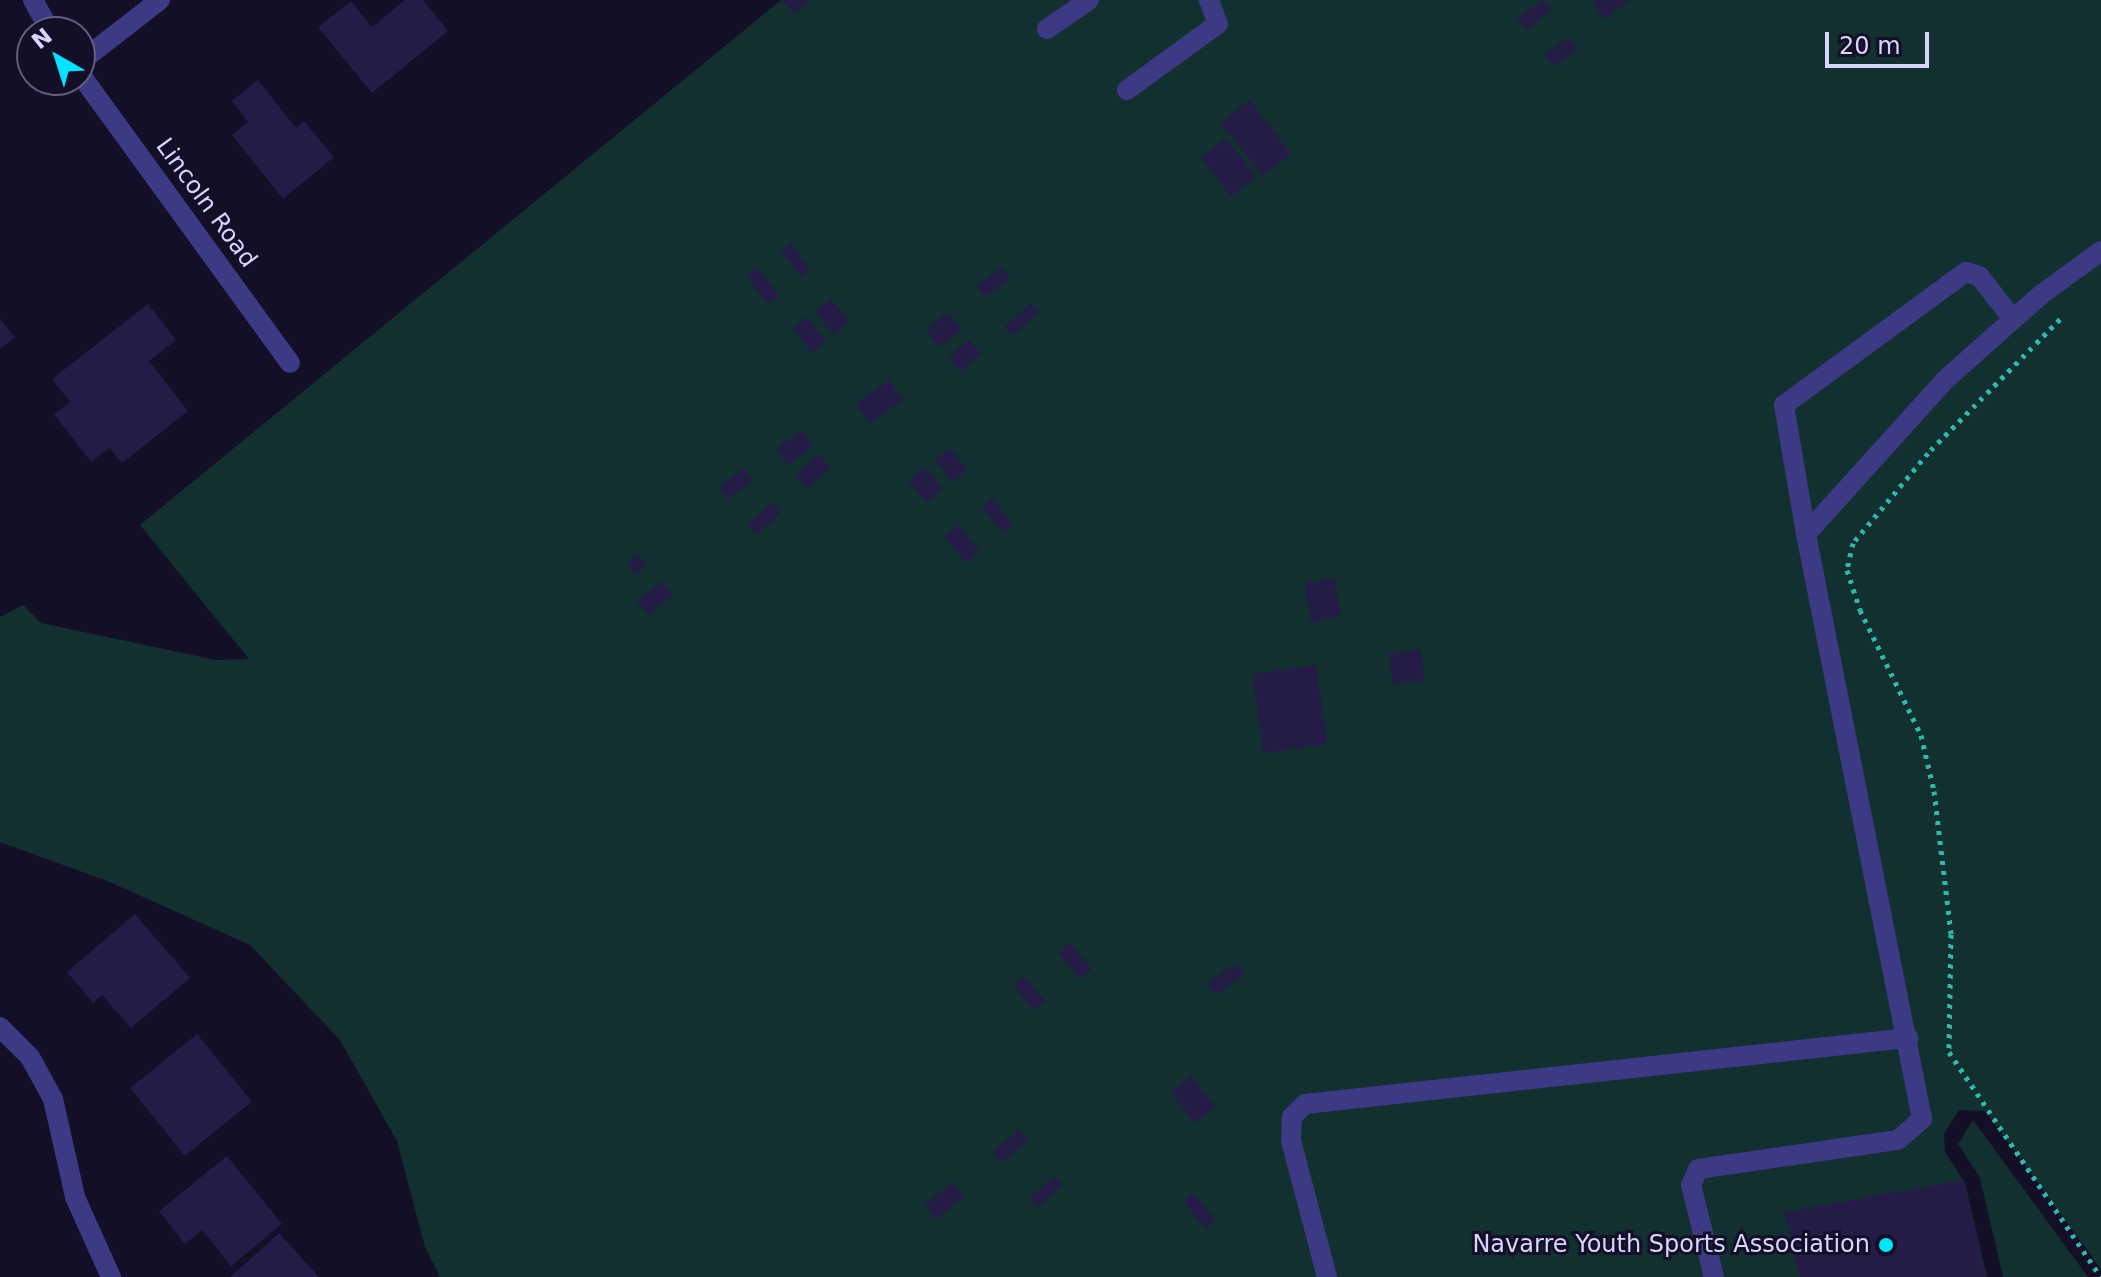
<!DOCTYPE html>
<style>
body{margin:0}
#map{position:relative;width:2101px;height:1277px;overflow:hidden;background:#130f26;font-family:"DejaVu Sans",sans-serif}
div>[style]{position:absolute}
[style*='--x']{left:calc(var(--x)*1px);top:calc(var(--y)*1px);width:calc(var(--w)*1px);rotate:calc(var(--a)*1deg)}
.green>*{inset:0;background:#12302f}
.building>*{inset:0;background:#241b47;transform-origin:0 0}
.path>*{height:5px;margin-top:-2.5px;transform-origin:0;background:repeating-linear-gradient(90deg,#2fb8b0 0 4px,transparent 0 10px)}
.minor>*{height:20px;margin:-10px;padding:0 10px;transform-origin:10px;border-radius:10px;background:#3d3a85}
.dots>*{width:22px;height:22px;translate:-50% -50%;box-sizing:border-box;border:4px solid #130f26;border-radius:50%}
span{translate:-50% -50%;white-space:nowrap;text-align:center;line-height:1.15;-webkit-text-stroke:6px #130f26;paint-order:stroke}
.street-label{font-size:24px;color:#d9d4ff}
.poi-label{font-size:24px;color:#d9d4ff}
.right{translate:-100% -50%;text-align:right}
.north{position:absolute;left:16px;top:16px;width:80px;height:80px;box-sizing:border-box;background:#130f26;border:2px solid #625e7d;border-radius:50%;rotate:321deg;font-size:22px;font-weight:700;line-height:32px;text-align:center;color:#d9d4ff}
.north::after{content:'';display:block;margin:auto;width:28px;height:36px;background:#00e5ff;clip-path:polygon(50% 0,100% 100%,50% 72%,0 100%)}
.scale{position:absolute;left:1825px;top:32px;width:104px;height:36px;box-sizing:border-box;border:4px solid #d9d4ff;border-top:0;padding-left:10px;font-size:24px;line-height:28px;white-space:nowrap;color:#d9d4ff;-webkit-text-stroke:6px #130f26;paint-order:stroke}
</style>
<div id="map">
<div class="green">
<div style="clip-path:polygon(781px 0,2101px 0,2101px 1269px,1985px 1111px,1959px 1110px,1944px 1134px,1945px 1152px,1965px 1183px,1987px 1277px,440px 1277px,425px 1247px,397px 1141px,340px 1040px,250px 945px,110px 882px,0 842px,0 617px,23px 605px,41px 623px,216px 660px,249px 659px,140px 525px)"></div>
<div style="clip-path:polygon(1973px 1120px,2088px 1277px,2003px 1277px,1980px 1178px,1958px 1144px)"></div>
</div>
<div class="building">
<div style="clip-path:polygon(405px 0,423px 0,448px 31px,372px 93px,318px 27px,351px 1px,372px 27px)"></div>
<div style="clip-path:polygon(783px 0,812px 0,794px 14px)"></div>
<div style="clip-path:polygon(1544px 0,1551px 11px,1527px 29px,1517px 17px)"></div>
<div style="clip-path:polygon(1597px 0,1630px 0,1604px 19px,1593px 3px)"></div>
<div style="left:1568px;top:37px;width:15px;height:29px;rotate:53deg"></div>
<div style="clip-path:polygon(258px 80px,296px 128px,304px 121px,334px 157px,283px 199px,232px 135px,248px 122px,232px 101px)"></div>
<div style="left:1249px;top:100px;width:68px;height:36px;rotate:52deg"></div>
<div style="left:1226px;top:138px;width:49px;height:32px;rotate:52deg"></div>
<div style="left:791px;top:243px;width:32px;height:12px;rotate:54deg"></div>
<div style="left:1002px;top:267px;width:14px;height:32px;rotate:54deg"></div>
<div style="left:758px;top:268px;width:35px;height:14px;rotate:53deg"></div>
<div style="left:831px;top:299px;width:29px;height:20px;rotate:52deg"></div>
<div style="left:1031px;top:303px;width:12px;height:36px;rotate:48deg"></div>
<div style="clip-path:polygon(148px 304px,176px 340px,149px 361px,188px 411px,122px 463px,109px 448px,91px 462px,54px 414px,70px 402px,52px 379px)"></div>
<div style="left:949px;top:312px;width:22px;height:29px;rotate:54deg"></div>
<div style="left:807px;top:317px;width:31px;height:18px;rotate:53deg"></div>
<div style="clip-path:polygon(0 319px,15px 337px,0 349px)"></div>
<div style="left:969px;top:340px;width:18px;height:27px;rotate:49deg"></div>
<div style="left:889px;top:380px;width:24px;height:41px;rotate:54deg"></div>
<div style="left:801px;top:430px;width:20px;height:31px;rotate:53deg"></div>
<div style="left:950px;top:448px;width:28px;height:19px;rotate:52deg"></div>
<div style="left:819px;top:454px;width:18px;height:31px;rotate:49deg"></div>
<div style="left:925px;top:467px;width:28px;height:21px;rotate:52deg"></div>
<div style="left:744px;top:468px;width:15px;height:32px;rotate:53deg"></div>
<div style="left:992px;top:499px;width:32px;height:13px;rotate:51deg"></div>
<div style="left:772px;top:503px;width:13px;height:32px;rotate:48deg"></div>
<div style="left:959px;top:525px;width:34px;height:18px;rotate:52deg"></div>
<div style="left:638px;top:554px;width:14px;height:14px;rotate:51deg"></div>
<div style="left:1334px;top:578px;width:39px;height:30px;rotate:80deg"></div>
<div style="left:662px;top:581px;width:18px;height:32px;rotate:52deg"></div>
<div style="left:1421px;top:650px;width:31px;height:32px;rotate:84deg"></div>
<div style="left:1316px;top:665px;width:80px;height:64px;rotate:82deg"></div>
<div style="clip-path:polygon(135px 914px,190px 978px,131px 1028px,102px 995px,93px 1003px,67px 972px)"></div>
<div style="left:1070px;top:943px;width:34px;height:15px;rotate:50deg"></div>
<div style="left:1236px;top:963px;width:14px;height:35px;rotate:54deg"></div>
<div style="left:1024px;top:976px;width:33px;height:14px;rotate:50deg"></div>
<div style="left:197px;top:1034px;width:87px;height:86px;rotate:51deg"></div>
<div style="left:1191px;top:1076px;width:39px;height:26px;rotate:52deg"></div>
<div style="left:1019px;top:1130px;width:14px;height:34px;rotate:51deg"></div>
<div style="clip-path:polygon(227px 1156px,282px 1224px,231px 1266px,202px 1230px,185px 1244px,159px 1211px)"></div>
<div style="left:1054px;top:1176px;width:12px;height:33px;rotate:48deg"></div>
<div style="clip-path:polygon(1964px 1180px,1986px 1277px,1800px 1277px,1785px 1212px)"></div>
<div style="left:952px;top:1182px;width:18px;height:36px;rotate:49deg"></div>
<div style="left:1193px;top:1193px;width:35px;height:13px;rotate:50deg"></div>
<div style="clip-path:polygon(279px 1233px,319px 1277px,230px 1277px)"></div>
</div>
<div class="path">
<div style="--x:2060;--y:319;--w:188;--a:134.6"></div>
<div style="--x:1928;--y:453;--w:117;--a:129.8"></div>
<div style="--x:1853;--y:543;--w:28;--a:103"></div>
<div style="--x:1847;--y:570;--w:42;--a:72"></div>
<div style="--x:1860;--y:610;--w:139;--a:64"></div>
<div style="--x:1921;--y:735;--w:57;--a:76.9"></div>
<div style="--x:1934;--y:791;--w:144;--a:83.2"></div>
<div style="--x:1951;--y:934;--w:118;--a:91"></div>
<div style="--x:1949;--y:1052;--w:272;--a:56"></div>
</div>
<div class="minor">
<div style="--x:33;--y:0;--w:37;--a:61"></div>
<div style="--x:1047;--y:29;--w:51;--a:-34.6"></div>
<div style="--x:80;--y:62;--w:101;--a:-37.8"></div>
<div style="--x:80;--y:74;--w:357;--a:54"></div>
<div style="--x:1127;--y:90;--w:112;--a:-36"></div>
<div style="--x:1218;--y:24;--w:26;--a:-111"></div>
<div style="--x:1806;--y:534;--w:131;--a:-99.7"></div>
<div style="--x:1784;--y:405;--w:225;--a:-36.2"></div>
<div style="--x:1966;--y:272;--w:14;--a:17"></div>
<div style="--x:1979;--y:276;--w:55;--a:51.7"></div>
<div style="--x:0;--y:1027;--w:42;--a:45"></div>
<div style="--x:30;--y:1057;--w:48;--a:61.3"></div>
<div style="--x:53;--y:1099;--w:100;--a:77.3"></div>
<div style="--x:75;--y:1197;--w:88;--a:65.8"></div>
<div style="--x:1327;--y:1277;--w:141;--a:-104.8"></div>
<div style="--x:1291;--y:1141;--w:24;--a:-88"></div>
<div style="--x:1292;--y:1117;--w:18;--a:-45"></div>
<div style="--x:1305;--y:1104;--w:607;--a:-6.25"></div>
<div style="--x:1714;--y:1277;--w:95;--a:-104"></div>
<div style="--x:1691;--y:1185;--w:17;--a:-66"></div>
<div style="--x:1698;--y:1169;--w:202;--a:-8.3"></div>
<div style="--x:1898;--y:1140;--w:32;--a:-41"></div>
<div style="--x:1922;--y:1119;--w:596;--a:-101.22"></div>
<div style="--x:1806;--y:534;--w:207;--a:-47.9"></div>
<div style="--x:1945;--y:380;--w:130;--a:-41.6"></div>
<div style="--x:2042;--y:294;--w:73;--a:-36.1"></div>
</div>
<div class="dots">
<div style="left:1886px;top:1245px;background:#00e5ff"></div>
</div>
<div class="street-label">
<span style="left:206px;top:203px;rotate:54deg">Lincoln Road</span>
</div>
<div class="poi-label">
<span class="right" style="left:1870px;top:1245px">Navarre Youth Sports Association</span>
</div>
<div class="north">N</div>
<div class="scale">20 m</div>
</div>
